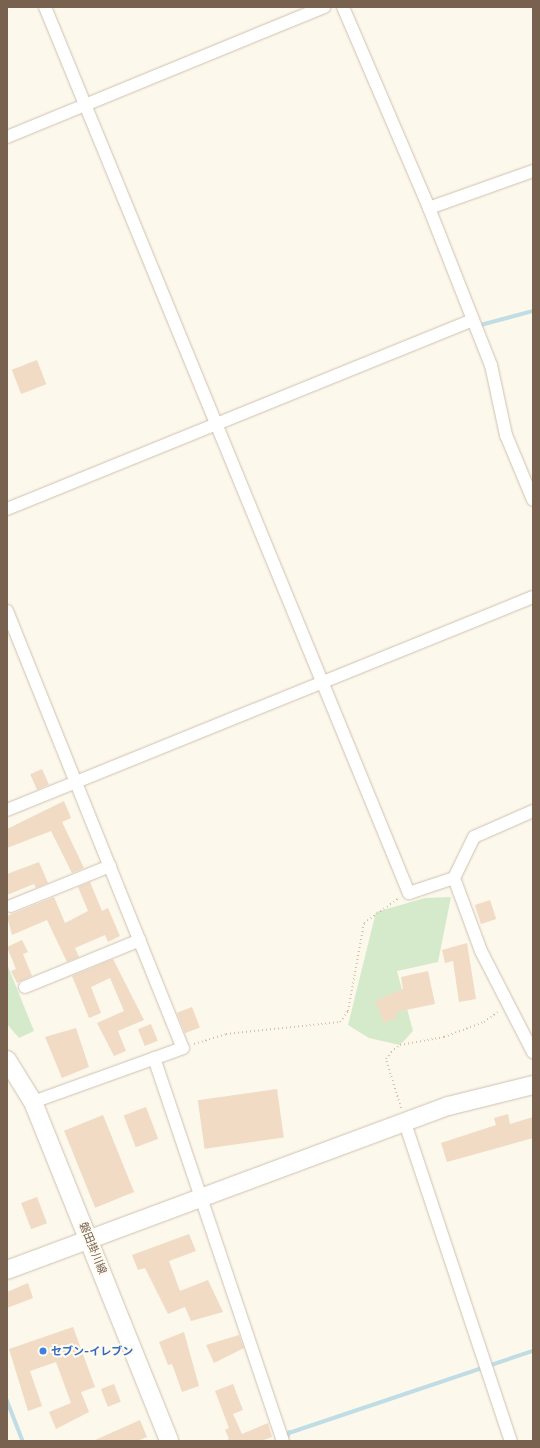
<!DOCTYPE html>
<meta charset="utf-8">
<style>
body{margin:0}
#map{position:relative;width:540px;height:1448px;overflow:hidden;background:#fcf8ec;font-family:Inter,"Noto Sans JP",sans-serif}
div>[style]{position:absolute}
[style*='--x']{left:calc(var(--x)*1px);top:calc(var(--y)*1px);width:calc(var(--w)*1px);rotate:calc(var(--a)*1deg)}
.green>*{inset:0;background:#d4eaca}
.stream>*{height:3.5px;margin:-1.75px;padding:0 1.75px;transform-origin:1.75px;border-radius:1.75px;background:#c0dde6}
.building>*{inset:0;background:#f1dbc4;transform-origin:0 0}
.path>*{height:2px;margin-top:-1px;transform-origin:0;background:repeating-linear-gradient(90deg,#d7bea7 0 1px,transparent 0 4px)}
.roads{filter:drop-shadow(0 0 1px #cfc1b0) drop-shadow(0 0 1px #cfc1b0)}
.street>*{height:12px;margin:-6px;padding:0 6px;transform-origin:6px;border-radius:6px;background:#fff}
.secondary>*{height:18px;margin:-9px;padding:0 9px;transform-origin:9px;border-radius:9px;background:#fff}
.dots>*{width:11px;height:11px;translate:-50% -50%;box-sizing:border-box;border:2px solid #fefbf3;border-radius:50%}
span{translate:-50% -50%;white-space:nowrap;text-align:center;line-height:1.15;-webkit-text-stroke:4px #fefbf3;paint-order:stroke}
.street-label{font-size:11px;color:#78614e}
.shop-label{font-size:11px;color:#366cbe;font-weight:700}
.left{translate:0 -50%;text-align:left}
.frame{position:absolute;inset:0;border:8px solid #78614e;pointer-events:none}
</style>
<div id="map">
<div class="green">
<div style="clip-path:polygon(451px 897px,438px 962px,397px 971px,413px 1031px,400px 1045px,369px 1038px,348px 1025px,376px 912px,425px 898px)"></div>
<div style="clip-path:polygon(7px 964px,34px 1031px,19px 1038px,7px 1024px)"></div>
</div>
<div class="stream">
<div style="--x:477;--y:326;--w:58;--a:-15"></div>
<div style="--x:7;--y:1400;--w:44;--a:68.7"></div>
<div style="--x:286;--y:1440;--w:8;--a:-67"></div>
<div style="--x:289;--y:1433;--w:257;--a:-18.6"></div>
</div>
<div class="building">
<div style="left:37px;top:360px;width:26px;height:27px;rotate:69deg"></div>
<div style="left:42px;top:769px;width:17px;height:13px;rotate:66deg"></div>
<div style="clip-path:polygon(64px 801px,71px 818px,62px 822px,84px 868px,72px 873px,51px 831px,7px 848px,7px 829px)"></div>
<div style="clip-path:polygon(39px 862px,48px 883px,36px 888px,34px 884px,7px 895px,7px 874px)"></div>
<div style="clip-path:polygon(90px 882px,102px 911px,108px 908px,120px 936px,108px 942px,105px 935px,75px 948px,79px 957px,67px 962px,47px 920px,12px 935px,7px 916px,54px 897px,65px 923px,88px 911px,78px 887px)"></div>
<div style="left:490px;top:900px;width:20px;height:16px;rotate:72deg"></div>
<div style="clip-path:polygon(22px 940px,28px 952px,23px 954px,32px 976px,17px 983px,11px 971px,16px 969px,7px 947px)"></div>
<div style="clip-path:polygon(467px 943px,476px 999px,459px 1002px,453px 961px,445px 963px,442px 950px)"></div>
<div style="clip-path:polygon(113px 959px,144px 1020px,118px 1031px,126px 1051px,114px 1056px,97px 1023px,124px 1011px,110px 978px,91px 987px,101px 1013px,89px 1018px,72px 976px)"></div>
<div style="clip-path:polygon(428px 971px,435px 1004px,396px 1012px,398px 1017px,384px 1023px,375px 1001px,403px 989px,401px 977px)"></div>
<div style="left:192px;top:1007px;width:22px;height:16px;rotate:69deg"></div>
<div style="left:151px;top:1024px;width:18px;height:14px;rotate:68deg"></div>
<div style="clip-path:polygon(76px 1028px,89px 1067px,62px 1078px,45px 1037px)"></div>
<div style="left:277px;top:1089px;width:49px;height:80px;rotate:82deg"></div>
<div style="left:146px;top:1107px;width:34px;height:24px;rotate:69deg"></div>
<div style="clip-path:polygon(508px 1114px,510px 1124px,533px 1117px,533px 1138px,447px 1162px,441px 1143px,496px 1125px,494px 1118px)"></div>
<div style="left:103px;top:1115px;width:83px;height:42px;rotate:68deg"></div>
<div style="left:37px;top:1197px;width:28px;height:17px;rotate:69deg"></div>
<div style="clip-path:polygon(189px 1234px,196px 1251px,169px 1261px,180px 1291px,208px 1280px,223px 1312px,191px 1321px,185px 1307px,168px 1314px,145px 1268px,138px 1270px,132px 1255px)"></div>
<div style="clip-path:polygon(28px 1283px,33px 1298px,7px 1308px,7px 1292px)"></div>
<div style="clip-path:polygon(73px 1327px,95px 1387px,81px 1392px,89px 1412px,56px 1429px,49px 1412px,71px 1403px,56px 1362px,30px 1371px,42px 1406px,28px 1411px,9px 1349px)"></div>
<div style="clip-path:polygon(184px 1332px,199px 1386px,182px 1392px,172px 1364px,168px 1365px,159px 1342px)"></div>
<div style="clip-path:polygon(239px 1335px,244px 1348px,214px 1363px,206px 1345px)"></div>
<div style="left:114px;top:1384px;width:19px;height:14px;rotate:69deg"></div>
<div style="clip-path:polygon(233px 1384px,243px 1410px,233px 1414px,242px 1434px,268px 1423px,272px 1437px,261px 1441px,225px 1441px,229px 1439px,225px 1430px,229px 1428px,215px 1391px)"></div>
<div style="clip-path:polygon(140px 1420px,147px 1437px,137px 1441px,93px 1441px)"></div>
</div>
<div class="path">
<div style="--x:194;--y:1044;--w:34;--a:-17"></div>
<div style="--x:226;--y:1034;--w:115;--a:-6"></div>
<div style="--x:340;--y:1022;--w:14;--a:-54"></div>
<div style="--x:348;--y:1011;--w:89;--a:-79.7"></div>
<div style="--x:364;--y:923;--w:43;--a:-35.5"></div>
<div style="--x:401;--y:1108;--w:51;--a:-107"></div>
<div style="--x:386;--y:1059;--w:9;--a:-54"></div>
<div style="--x:391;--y:1052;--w:11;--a:-38"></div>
<div style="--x:400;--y:1045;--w:45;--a:-10.3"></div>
<div style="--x:444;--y:1037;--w:43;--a:-20.6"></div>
<div style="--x:484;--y:1022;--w:19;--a:-36"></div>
</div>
<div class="roads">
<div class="street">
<div style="--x:45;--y:7;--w:958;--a:67.67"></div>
<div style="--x:409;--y:893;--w:47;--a:-18.4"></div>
<div style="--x:343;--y:7;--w:219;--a:66.8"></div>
<div style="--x:429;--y:208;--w:169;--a:68.5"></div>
<div style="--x:491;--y:365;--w:72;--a:77.9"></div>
<div style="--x:506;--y:435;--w:70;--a:67.4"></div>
<div style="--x:7;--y:137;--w:343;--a:-22.3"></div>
<div style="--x:429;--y:208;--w:110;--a:-19.6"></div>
<div style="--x:7;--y:509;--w:503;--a:-22.08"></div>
<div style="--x:7;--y:611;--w:471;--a:68.1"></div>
<div style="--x:183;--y:1048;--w:159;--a:160.2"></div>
<div style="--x:7;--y:810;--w:567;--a:-22.05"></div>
<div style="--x:533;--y:811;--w:64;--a:156.2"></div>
<div style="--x:474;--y:837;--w:46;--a:116"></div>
<div style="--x:454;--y:878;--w:78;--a:69.7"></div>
<div style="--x:481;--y:951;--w:114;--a:62.8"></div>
<div style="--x:11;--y:906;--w:107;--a:-22"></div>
<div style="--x:25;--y:987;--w:124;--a:-22.2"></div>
<div style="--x:154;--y:1058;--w:404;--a:71.4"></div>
<div style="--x:405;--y:1123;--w:335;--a:71.6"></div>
</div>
<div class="secondary">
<div style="--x:7;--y:1060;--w:49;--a:58.2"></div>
<div style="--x:33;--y:1102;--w:365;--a:68.1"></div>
<div style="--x:7;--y:1270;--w:471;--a:-20.4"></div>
<div style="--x:448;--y:1106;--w:88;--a:-13.9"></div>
</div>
</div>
<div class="dots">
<div style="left:43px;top:1351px;background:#3f7fe0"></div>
</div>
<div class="street-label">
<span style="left:93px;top:1248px;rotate:68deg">磐田掛川線</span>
</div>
<div class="shop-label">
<span class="left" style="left:51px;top:1351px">セブン-イレブン</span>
</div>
<div class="frame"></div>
</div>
